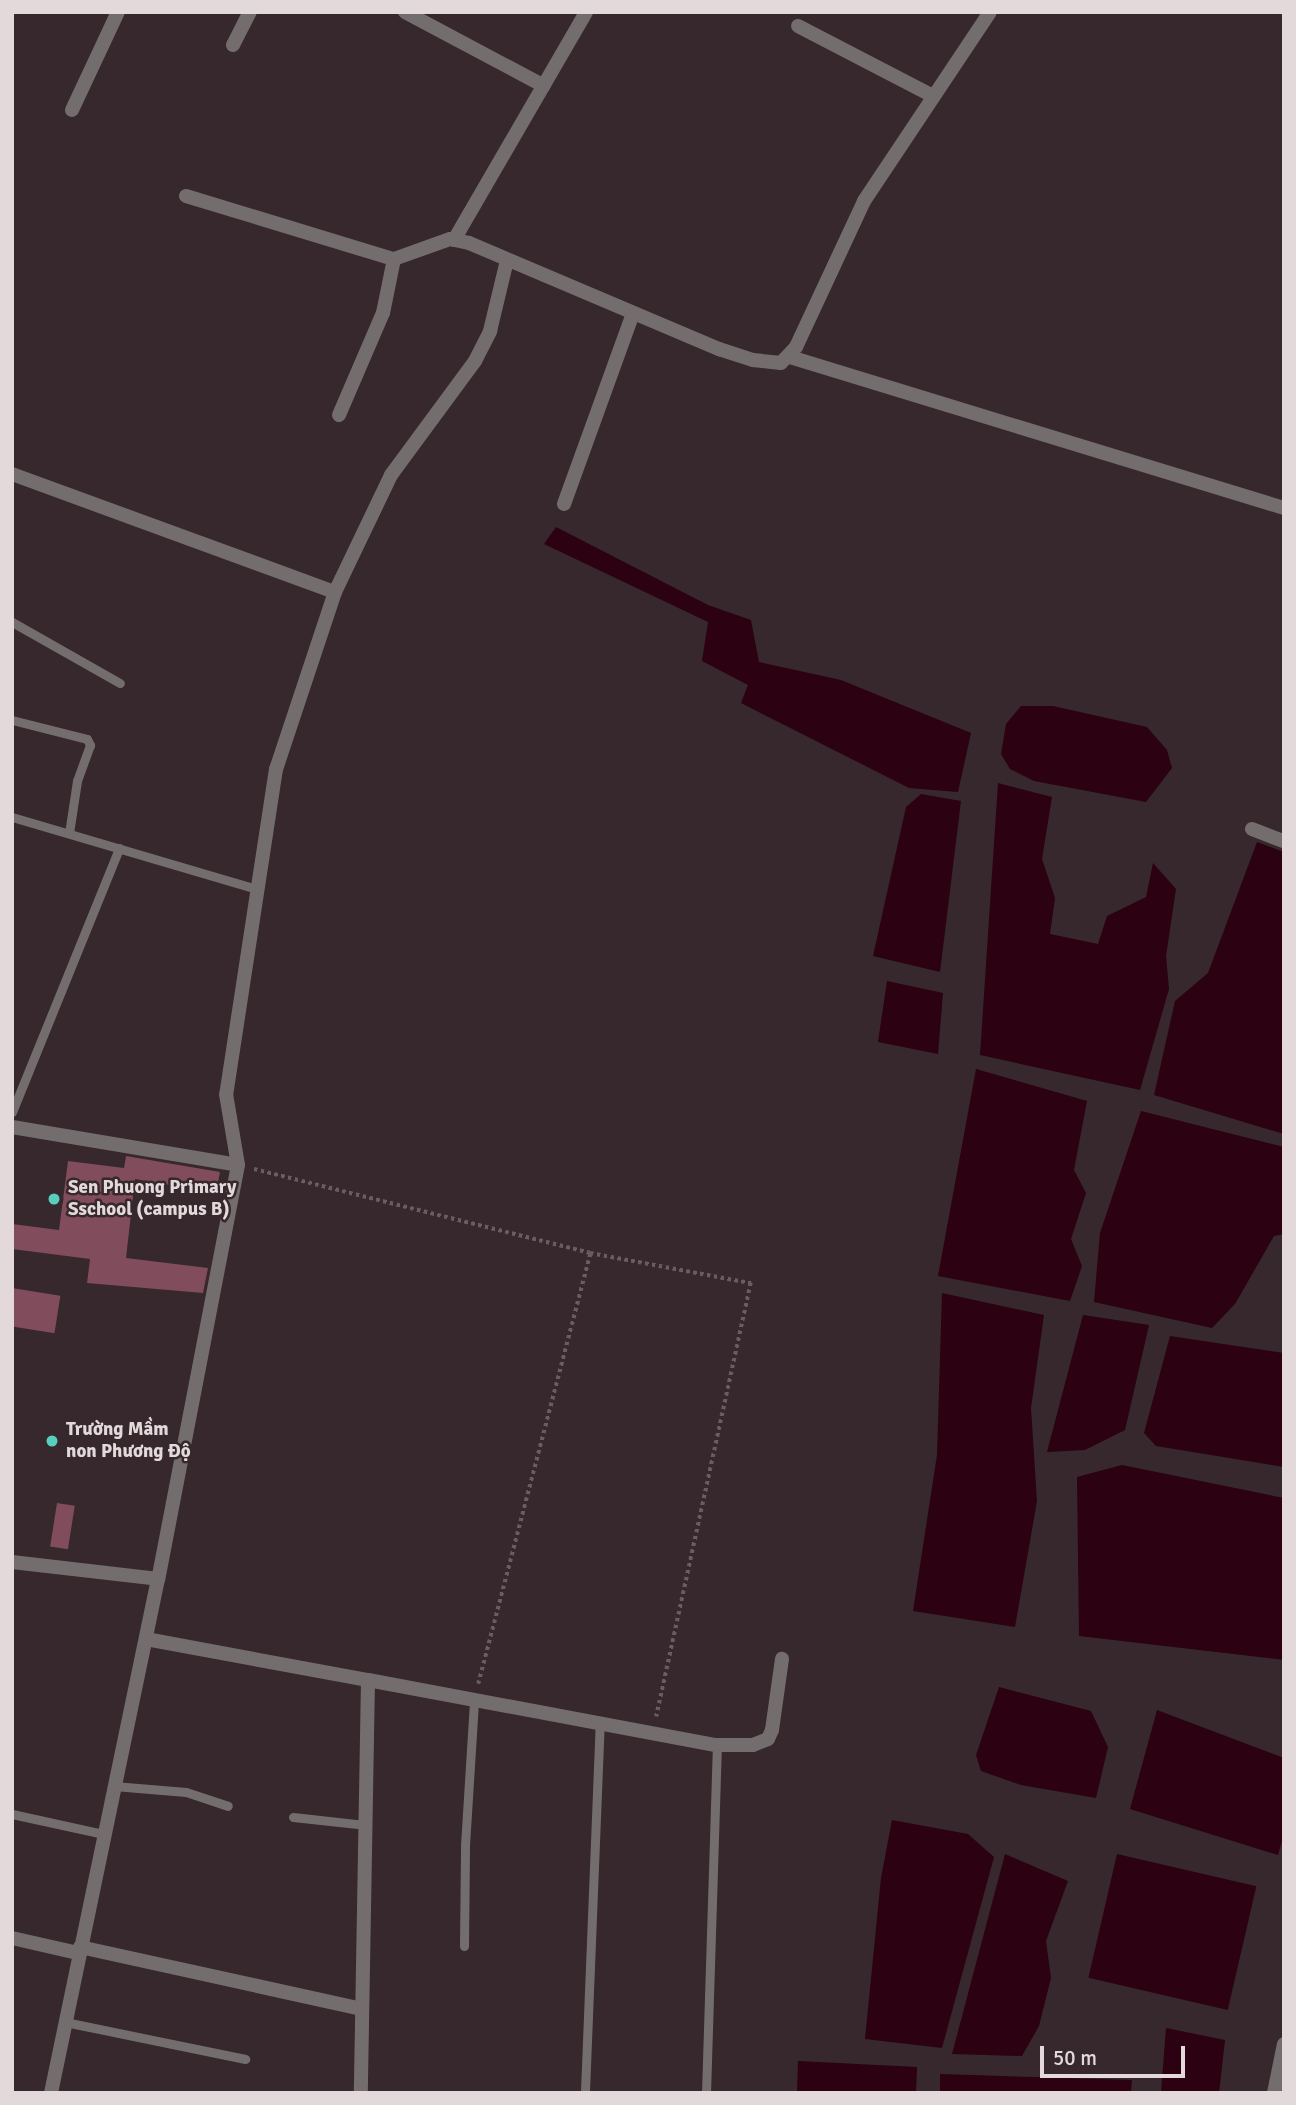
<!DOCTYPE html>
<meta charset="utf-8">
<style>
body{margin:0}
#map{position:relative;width:1296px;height:2105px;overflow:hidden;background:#36282c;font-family:Signika,sans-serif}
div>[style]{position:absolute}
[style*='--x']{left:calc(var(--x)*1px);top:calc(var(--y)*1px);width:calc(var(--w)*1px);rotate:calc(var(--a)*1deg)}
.water>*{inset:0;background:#2c0111;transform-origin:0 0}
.building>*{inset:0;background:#814c5b;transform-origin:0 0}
.path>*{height:3.5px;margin-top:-1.75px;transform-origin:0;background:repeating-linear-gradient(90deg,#6a5d61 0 3.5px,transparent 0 7px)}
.service>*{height:9px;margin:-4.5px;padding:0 4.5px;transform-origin:4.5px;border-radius:4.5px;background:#746d6e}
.minor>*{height:14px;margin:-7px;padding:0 7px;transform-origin:7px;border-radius:7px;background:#746d6e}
.dots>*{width:19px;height:19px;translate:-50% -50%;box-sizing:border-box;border:4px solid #36282c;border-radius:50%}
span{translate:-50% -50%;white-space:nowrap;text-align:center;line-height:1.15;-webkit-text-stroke:5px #36282c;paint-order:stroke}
.poi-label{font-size:19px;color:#e3d9db;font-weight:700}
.left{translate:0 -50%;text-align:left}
.frame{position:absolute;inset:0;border:14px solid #e3d9db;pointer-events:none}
.scale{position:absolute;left:1040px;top:2046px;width:145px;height:32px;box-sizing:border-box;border:4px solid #e3d9db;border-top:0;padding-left:9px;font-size:21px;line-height:24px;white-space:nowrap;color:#e3d9db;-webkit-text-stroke:5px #36282c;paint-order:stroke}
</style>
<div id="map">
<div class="water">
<div style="clip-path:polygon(556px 527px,708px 605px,751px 620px,759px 662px,841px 680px,971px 733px,958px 792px,909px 788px,741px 703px,748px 685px,702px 661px,708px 622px,544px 544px)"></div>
<div style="clip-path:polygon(1021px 706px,1053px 706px,1147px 727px,1167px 750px,1172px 768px,1146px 802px,1034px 781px,1010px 769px,1001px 754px,1006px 724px)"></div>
<div style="clip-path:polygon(998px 783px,1052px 797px,1042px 859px,1055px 898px,1050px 934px,1098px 944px,1107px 916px,1146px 897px,1153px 863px,1176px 889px,1166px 956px,1169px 989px,1140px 1090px,980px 1055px)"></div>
<div style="clip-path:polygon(921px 794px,961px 801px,940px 972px,873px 956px,906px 807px)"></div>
<div style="clip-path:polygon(1257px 842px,1284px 852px,1284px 1134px,1154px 1095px,1175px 1001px,1208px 973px)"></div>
<div style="clip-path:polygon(887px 981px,943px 993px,938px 1054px,878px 1042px)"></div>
<div style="clip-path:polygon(976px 1069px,1087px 1101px,1074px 1170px,1086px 1193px,1071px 1239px,1082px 1266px,1070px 1301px,938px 1276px)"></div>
<div style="clip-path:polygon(1141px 1111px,1284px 1147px,1284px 1234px,1274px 1236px,1235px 1304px,1212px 1328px,1094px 1302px,1100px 1233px)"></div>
<div style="clip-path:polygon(942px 1293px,1044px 1315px,1031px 1408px,1037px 1501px,1015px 1627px,913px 1611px,937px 1455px)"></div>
<div style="clip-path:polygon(1083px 1315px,1149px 1325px,1125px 1430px,1085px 1450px,1047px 1452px)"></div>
<div style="clip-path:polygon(1170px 1336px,1284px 1353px,1284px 1467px,1156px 1446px,1144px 1433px)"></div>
<div style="clip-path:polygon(1122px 1465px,1284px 1498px,1284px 1660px,1079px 1636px,1077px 1477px)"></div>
<div style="clip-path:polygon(999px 1687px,1091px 1711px,1108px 1747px,1096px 1798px,1021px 1785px,981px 1771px,976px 1755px)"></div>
<div style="clip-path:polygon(1157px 1710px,1284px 1758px,1284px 1834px,1278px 1855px,1130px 1809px)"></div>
<div style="clip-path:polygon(892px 1820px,968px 1834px,994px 1857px,942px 2048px,865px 2039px,881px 1878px)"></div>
<div style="clip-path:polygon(1005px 1854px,1068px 1881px,1046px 1941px,1051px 1978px,1039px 2026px,1022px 2056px,952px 2054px)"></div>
<div style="left:1117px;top:1854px;width:143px;height:127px;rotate:13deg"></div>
<div style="clip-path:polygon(1166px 2028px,1225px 2040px,1219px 2093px,1161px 2093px)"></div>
<div style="clip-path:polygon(798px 2061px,917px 2067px,916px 2093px,797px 2093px)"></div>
<div style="clip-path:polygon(940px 2074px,1132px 2080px,1131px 2093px,940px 2093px)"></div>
</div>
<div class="building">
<div style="clip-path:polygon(126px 1156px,220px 1172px,216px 1193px,135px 1179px,126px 1258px,208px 1268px,203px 1293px,87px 1283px,90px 1259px,12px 1249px,12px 1224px,59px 1230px,68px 1161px,124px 1168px)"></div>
<div style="left:12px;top:1288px;width:49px;height:38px;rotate:9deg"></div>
<div style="left:57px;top:1503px;width:18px;height:44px;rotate:9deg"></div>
</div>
<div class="path">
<div style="--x:254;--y:1169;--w:346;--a:14"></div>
<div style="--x:590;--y:1253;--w:164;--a:10.6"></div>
<div style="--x:751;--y:1283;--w:444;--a:102.3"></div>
<div style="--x:478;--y:1684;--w:445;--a:-75.4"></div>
</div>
<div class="service">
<div style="--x:12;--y:622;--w:124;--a:29.5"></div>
<div style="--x:12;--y:720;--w:77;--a:14.2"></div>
<div style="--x:87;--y:739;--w:7;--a:63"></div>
<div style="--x:90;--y:745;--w:38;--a:110"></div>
<div style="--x:77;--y:781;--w:53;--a:98.7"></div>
<div style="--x:12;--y:817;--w:255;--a:16.4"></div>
<div style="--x:12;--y:1112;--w:285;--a:-67.9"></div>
<div style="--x:114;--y:1786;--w:72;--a:4.8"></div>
<div style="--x:186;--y:1792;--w:44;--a:18.4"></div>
<div style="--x:12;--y:1814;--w:93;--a:12.4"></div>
<div style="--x:293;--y:1817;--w:72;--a:6.3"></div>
<div style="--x:464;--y:1946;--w:101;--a:-89.4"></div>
<div style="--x:465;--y:1845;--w:145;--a:-86.4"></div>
<div style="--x:65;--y:2022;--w:184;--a:11.6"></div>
<div style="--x:585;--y:2091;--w:368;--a:-87.7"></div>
<div style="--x:706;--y:2093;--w:348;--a:-88.2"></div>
</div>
<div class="minor">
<div style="--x:405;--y:12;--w:157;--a:28"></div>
<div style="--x:798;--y:26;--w:152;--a:27.4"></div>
<div style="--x:233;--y:45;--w:37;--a:-63"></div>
<div style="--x:72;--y:110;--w:108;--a:-64.9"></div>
<div style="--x:186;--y:196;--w:217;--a:16.9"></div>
<div style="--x:394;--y:259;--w:59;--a:-19.7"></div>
<div style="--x:450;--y:239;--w:19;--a:12"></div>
<div style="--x:469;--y:243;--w:272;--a:23"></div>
<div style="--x:719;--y:349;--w:36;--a:18"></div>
<div style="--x:753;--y:360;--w:28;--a:6"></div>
<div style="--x:781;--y:363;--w:22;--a:-47"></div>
<div style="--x:796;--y:347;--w:161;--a:-65"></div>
<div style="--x:864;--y:201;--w:227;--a:-56.3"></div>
<div style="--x:454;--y:240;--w:263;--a:-59.9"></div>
<div style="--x:790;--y:357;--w:517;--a:17"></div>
<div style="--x:339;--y:415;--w:111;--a:-66.7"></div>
<div style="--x:383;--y:313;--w:55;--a:-78.5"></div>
<div style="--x:12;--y:474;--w:344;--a:20.1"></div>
<div style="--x:335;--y:592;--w:187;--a:108.4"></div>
<div style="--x:276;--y:769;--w:329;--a:98.7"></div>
<div style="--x:226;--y:1094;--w:72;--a:80.4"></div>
<div style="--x:238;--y:1165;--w:422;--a:100.9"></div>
<div style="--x:158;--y:1579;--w:525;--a:101.76"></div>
<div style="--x:564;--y:504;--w:203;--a:-70.1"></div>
<div style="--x:335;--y:592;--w:130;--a:-64.4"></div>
<div style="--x:391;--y:475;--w:142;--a:-53.6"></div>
<div style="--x:475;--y:361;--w:34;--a:-63"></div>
<div style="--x:490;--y:331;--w:73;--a:-76.5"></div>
<div style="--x:1252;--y:829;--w:34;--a:21"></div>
<div style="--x:12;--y:1127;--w:229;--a:9.5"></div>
<div style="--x:12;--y:1562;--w:147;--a:6.6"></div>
<div style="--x:146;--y:1639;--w:226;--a:10.5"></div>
<div style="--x:368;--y:1680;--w:413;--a:91"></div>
<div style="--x:368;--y:1680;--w:355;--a:10.6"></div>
<div style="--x:717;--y:1745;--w:36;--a:0"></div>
<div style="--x:753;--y:1745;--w:16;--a:-22"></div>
<div style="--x:768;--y:1739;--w:10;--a:-66"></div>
<div style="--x:772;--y:1730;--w:72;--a:-82"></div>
<div style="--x:12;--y:1938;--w:68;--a:12.8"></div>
<div style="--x:80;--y:1947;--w:288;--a:12.4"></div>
<div style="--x:1274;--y:2093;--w:50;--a:-78.5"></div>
</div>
<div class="dots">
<div style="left:54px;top:1199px;background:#5acebd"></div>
<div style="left:52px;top:1441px;background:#5acebd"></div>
</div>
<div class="poi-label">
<span class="left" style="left:68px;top:1199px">Sen Phuong Primary<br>Sschool (campus B)</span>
<span class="left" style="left:66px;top:1441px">Trường Mầm<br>non Phương Độ</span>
</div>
<div class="frame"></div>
<div class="scale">50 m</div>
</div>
